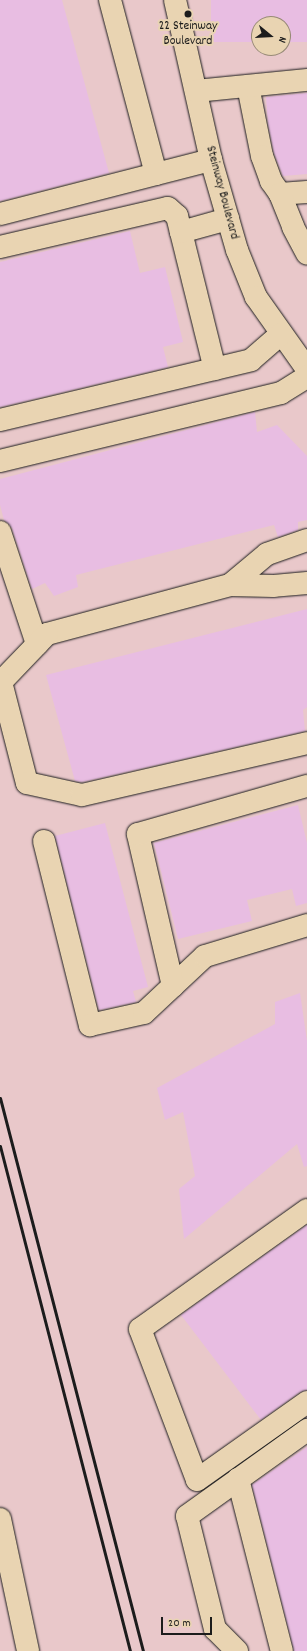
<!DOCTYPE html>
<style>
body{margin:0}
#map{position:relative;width:307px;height:1651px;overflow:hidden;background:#e9cdc0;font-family:Dekko,sans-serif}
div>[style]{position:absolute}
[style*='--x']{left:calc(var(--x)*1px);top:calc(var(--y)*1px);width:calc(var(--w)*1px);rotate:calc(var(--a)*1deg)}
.built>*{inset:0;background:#e9c8ca}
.building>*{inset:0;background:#e8bde2}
.roads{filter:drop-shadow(0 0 1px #1c1c1c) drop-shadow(0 0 1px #1c1c1c)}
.minor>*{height:22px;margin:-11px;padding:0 11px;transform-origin:11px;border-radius:11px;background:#e9d4b2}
.rail>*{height:3px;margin:-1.5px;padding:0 1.5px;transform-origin:1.5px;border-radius:1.5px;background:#1c1c1c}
.dots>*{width:11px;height:11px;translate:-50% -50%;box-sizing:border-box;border:2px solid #e9d4b2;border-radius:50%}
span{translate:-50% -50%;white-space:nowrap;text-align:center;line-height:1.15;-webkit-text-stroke:4px #e9d4b2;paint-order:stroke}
.poi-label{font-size:13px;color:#1c1c1c}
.street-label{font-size:13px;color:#1c1c1c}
.north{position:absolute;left:251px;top:16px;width:40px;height:40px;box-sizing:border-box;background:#e9d4b2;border:1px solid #978a76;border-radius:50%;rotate:108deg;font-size:11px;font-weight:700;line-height:16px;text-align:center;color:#1c1c1c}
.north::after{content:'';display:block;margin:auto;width:14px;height:18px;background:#1c1c1c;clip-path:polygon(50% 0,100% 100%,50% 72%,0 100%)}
.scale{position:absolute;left:161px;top:1617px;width:51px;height:18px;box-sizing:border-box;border:2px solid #1c1c1c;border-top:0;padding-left:5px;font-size:12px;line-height:14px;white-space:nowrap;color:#1c1c1c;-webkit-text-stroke:3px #e9d4b2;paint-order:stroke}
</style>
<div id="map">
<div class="built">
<div style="clip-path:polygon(evenodd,0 0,307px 0,307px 1651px,0 1651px,0 0,259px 24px,283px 24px,283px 48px,259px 48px,259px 24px)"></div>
</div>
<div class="building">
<div style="clip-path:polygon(0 0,62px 0,109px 173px,0 201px)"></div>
<div style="clip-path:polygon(211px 0,307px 0,307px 42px,283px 42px,283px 24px,259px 24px,259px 42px,211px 42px)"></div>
<div style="clip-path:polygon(307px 93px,307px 174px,283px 176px,274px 153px,268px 124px,266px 97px)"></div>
<div style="clip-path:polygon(130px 231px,140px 273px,165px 267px,183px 342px,163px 347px,168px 367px,0 407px,0 262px)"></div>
<div style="clip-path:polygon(255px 412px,257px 432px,277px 425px,307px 456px,307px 520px,298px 522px,298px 530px,278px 537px,274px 525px,76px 575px,78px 587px,54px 596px,45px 583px,32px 589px,12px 528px,4px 520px,0 505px,0 479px)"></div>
<div style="clip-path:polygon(307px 609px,307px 707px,303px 710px,305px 731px,82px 782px,75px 781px,46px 675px)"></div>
<div style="clip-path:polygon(298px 805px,307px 843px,307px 903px,296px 906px,292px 889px,247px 900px,252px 921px,178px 939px,154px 843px)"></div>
<div style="clip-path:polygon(105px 823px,148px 987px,133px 991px,136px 1002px,99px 1010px,55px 836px)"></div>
<div style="clip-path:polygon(300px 993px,307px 1041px,307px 1166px,304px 1167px,297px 1144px,184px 1239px,179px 1189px,195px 1176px,183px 1112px,165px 1120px,157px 1088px,275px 1024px,275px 1002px)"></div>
<div style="clip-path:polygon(307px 1225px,307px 1390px,300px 1392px,261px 1420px,181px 1315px)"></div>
<div style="clip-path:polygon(307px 1447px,307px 1651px,294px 1651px,252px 1485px)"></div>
</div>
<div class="roads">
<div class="minor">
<div style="--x:110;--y:0;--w:180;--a:75.2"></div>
<div style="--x:175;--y:0;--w:164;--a:77.3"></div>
<div style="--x:211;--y:160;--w:94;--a:73.9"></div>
<div style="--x:237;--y:250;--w:51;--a:68"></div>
<div style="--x:256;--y:297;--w:88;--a:54.7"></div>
<div style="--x:248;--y:86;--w:71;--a:78.7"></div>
<div style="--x:262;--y:156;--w:27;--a:70"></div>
<div style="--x:271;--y:181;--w:16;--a:55"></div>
<div style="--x:196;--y:91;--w:112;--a:-5.7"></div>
<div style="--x:307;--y:192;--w:27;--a:176"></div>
<div style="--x:280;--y:194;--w:35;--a:68"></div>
<div style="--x:293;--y:227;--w:30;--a:62"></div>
<div style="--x:0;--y:214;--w:218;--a:-14.4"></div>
<div style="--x:181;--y:232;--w:141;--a:76.1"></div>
<div style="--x:0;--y:247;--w:172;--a:-13.1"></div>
<div style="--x:168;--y:208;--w:12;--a:42"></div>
<div style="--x:177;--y:216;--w:16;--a:76"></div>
<div style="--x:181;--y:232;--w:49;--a:-15.5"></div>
<div style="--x:0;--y:420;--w:258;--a:-13.4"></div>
<div style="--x:251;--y:360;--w:40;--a:-41"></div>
<div style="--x:0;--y:461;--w:289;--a:-13.6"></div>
<div style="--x:281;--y:393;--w:31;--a:-32"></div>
<div style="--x:0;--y:532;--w:118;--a:71.7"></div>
<div style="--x:307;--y:583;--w:33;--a:175"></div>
<div style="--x:274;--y:586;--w:44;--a:-178.7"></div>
<div style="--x:230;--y:585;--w:189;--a:165"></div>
<div style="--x:47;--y:634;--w:66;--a:133.8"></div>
<div style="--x:1;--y:682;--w:104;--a:75.6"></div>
<div style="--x:27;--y:783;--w:56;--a:12.3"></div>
<div style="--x:82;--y:795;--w:231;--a:-13"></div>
<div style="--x:230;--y:585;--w:48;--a:-40"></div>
<div style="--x:267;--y:554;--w:42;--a:-19.3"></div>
<div style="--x:44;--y:841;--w:190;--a:76"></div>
<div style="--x:90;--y:1025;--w:55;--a:-12.5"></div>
<div style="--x:144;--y:1013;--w:83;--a:-43.1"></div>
<div style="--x:205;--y:956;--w:107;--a:-16.9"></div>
<div style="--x:173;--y:986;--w:156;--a:-103"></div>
<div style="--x:138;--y:834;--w:176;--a:-15.9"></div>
<div style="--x:307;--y:1210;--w:205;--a:144.5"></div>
<div style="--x:140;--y:1329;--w:161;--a:69.3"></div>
<div style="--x:197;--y:1480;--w:135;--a:-35.3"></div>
<div style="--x:238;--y:1479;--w:178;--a:75.7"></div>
<div style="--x:0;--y:1519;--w:135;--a:78"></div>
<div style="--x:237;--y:1651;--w:31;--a:-135"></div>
<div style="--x:215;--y:1629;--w:116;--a:-103.9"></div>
<div style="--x:187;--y:1516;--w:148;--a:-35.6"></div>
</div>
</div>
<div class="rail">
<div style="--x:0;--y:1098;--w:571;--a:75.5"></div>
<div style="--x:0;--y:1146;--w:521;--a:75.56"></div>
</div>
<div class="dots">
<div style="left:188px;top:14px;background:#1c1c1c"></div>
</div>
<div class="poi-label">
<span style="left:188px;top:35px">22 Steinway<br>Boulevard</span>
</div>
<div class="street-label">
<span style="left:221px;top:193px;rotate:75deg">Steinway Boulevard</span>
</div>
<div class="north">N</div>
<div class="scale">20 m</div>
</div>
